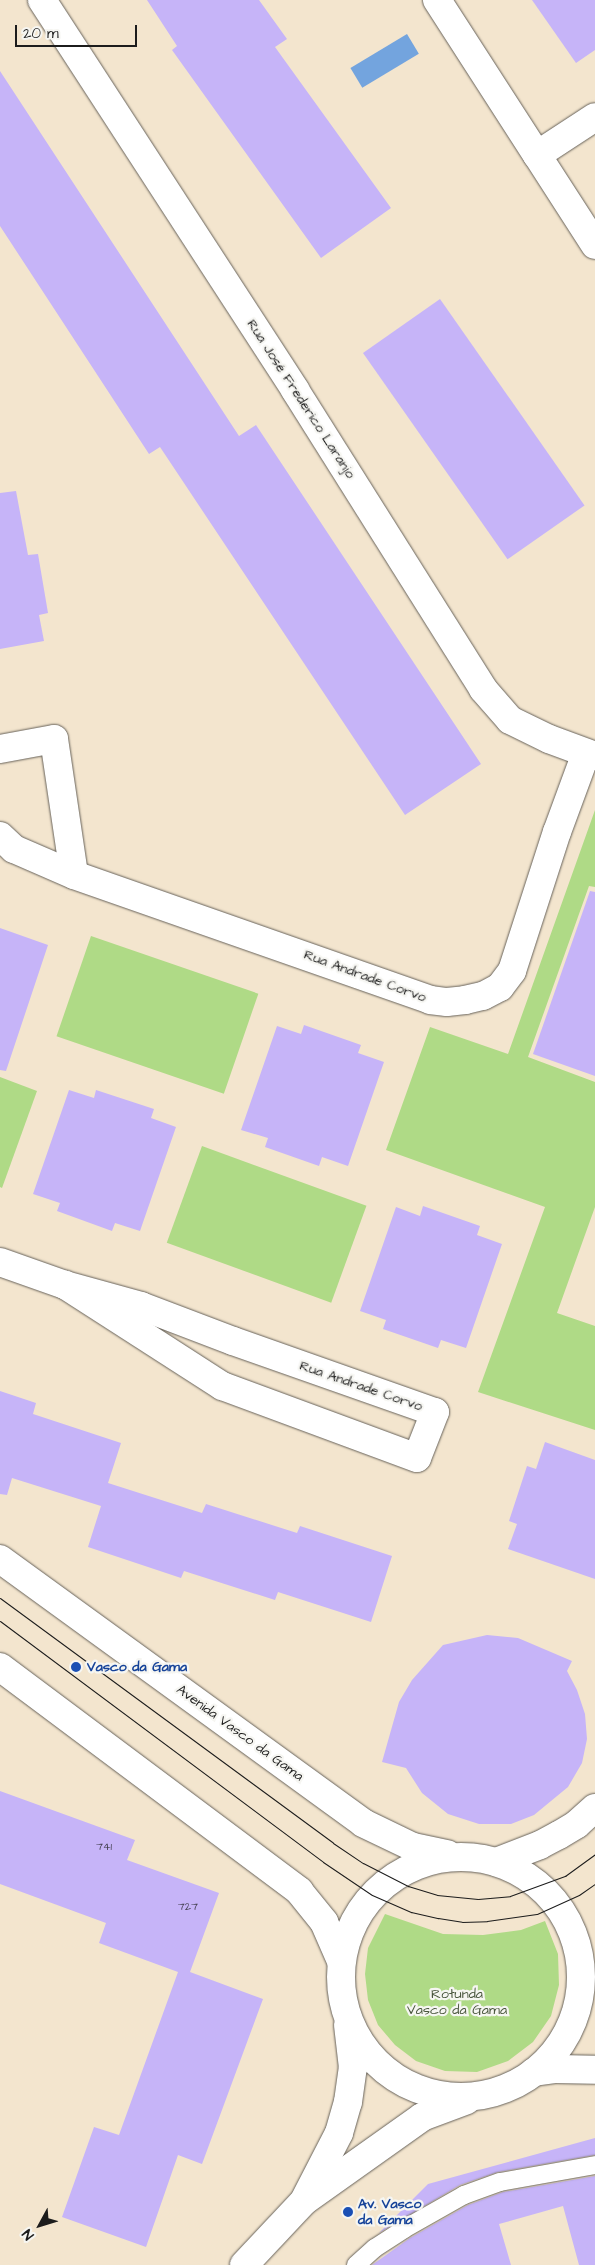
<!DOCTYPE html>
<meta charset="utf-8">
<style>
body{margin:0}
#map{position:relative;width:595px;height:2265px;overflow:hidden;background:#f3e5ce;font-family:"Architects Daughter",sans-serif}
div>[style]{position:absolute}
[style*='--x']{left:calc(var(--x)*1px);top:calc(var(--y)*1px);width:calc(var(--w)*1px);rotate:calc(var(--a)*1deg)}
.green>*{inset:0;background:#afda86;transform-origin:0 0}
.water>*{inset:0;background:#73a4de;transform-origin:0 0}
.building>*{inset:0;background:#c6b4f8;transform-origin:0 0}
.roads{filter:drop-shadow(0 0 1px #67625a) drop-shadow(0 0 1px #67625a)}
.service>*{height:18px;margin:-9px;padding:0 9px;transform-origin:9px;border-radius:9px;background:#fff}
.minor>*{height:28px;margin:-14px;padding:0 14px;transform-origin:14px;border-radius:14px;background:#fff}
.secondary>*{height:28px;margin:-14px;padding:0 14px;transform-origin:14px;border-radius:14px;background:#fff}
.secondary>.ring{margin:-14px;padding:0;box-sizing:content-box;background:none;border:28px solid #fff;border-radius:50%}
.tram>*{height:1px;margin:-0.5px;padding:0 0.5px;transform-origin:0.5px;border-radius:0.5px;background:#1c1c1c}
.dots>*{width:14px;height:14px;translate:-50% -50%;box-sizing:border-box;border:2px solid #f6f6f2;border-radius:50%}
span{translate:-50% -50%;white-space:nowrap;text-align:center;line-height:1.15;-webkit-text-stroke:4.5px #f6f6f2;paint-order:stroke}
.number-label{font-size:11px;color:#464253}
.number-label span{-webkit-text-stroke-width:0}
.street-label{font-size:14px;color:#1c1c1c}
.transit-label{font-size:14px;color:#164399;font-weight:700}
.left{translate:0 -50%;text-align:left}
.park-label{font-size:14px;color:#48553c}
.north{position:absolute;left:15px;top:2200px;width:50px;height:50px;-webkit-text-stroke:4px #f6f6f2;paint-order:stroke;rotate:231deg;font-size:14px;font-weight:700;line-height:20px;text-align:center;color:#1c1c1c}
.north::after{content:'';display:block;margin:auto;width:18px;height:22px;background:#1c1c1c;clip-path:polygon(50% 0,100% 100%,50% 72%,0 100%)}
.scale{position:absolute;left:15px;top:25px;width:122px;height:22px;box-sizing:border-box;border:2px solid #1c1c1c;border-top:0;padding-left:6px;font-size:15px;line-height:18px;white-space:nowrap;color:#1c1c1c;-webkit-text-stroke:4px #f6f6f2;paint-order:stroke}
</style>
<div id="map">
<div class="green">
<div style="clip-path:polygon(595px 810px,595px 887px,589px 886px,528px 1057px,595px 1082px,595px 1207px,557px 1313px,595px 1326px,595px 1430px,478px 1392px,545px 1207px,386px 1150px,430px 1027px,508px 1054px)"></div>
<div style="left:91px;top:936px;width:177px;height:106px;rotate:19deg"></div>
<div style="clip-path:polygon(0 1077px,37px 1091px,2px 1188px,0 1187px)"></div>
<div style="left:202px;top:1146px;width:175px;height:103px;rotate:20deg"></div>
<div style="clip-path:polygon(385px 1914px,443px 1934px,483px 1935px,521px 1930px,545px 1921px,558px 1954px,559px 1985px,551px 2016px,533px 2042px,508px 2061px,477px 2072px,445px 2071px,416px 2061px,395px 2045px,378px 2025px,368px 2000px,365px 1974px,368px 1948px)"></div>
</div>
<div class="water">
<div style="left:407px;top:34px;width:23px;height:66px;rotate:59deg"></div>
</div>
<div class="building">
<div style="clip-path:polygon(147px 0,259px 0,287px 39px,275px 47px,391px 208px,321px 258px,172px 50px,177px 46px)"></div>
<div style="clip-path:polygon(532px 0,595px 0,595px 50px,576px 63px)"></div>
<div style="clip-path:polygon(0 71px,239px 436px,256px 425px,481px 764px,405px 815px,160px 447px,149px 454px,0 226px)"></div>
<div style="left:440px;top:299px;width:252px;height:94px;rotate:55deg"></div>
<div style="clip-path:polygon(16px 491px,28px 555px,38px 554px,48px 613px,39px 615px,44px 641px,0 649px,0 493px)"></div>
<div style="clip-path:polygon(590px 891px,595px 892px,595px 1076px,533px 1054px)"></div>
<div style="clip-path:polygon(0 928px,48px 945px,6px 1071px,0 1070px)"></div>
<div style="clip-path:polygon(304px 1025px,361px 1045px,358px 1053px,384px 1062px,348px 1166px,322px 1157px,319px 1166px,265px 1147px,268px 1138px,241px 1130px,277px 1026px,301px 1034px)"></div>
<div style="clip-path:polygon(69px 1090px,94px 1098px,96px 1090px,154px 1109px,151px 1118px,176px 1127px,140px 1231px,115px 1223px,112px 1231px,57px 1211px,60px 1203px,33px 1194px)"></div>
<div style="clip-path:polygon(423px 1206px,480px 1226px,477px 1235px,502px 1244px,466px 1348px,441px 1340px,438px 1348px,383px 1329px,386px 1320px,360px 1311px,396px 1207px,420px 1216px)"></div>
<div style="clip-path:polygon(0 1391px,36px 1403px,33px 1414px,121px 1443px,108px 1483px,202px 1513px,206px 1504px,297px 1533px,300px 1526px,392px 1556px,371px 1622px,278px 1592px,275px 1600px,184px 1571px,181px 1578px,88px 1547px,101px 1506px,12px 1478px,7px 1495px,0 1494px)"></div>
<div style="clip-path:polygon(545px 1442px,595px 1460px,595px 1579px,508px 1549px,517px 1524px,509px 1521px,527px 1466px,536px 1469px)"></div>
<div style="clip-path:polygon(487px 1635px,518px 1638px,572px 1661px,567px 1671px,577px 1690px,585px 1714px,587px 1739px,582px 1763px,568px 1787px,534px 1815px,511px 1824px,479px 1824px,448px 1814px,422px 1793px,406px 1768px,382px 1762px,399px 1702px,412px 1680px,443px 1645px)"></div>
<div style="clip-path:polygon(0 1791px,135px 1840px,127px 1860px,219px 1893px,190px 1972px,263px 1999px,202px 2164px,178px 2155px,146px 2247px,62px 2217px,94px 2127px,119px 2135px,178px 1972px,99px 1943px,106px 1923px,0 1884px)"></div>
<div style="clip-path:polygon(595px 2138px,595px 2155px,498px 2172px,460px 2185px,379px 2233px,428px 2184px)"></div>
<div style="clip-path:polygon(595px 2176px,595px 2265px,579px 2265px,563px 2206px,499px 2224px,511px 2265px,372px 2265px,410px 2238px,468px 2205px,503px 2192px)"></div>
</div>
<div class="roads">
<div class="service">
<div style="--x:356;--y:2265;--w:25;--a:-42"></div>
<div style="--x:375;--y:2248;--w:35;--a:-33"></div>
<div style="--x:404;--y:2229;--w:69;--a:-29.5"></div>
<div style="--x:464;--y:2195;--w:38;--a:-20"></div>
<div style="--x:500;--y:2182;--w:97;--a:-10.1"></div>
</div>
<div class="minor">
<div style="--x:42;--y:0;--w:465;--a:57"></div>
<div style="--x:295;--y:390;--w:353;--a:57.8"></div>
<div style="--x:483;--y:689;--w:41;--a:48.9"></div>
<div style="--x:510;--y:720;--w:43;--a:26"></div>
<div style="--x:549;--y:739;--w:49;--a:20.3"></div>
<div style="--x:437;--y:0;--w:184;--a:57.2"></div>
<div style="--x:537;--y:155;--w:69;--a:-33.2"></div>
<div style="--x:537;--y:155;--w:107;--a:57.2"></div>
<div style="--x:0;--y:749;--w:55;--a:-10.5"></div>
<div style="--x:54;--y:739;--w:137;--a:81.6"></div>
<div style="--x:0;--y:836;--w:19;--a:43"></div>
<div style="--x:14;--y:849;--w:65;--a:23.4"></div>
<div style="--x:74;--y:875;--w:377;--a:19.3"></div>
<div style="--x:430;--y:1000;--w:17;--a:7"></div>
<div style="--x:447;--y:1002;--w:18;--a:-6"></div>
<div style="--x:465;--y:1000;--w:18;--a:-13"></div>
<div style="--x:483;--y:996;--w:19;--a:-28"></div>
<div style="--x:500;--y:987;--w:20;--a:-53"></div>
<div style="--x:512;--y:971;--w:146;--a:-72.1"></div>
<div style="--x:557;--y:832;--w:84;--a:-69.8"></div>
<div style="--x:0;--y:1262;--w:69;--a:19.5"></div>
<div style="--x:65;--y:1285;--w:79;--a:15.4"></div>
<div style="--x:141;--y:1306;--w:98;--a:20.8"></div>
<div style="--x:233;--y:1341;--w:214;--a:19.4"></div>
<div style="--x:435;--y:1412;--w:49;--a:111.4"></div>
<div style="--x:417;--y:1458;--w:208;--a:-159.7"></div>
<div style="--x:222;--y:1386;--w:187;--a:-147.2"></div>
</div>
<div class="secondary">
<div style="--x:0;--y:1559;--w:449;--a:36"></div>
<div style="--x:363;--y:1823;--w:55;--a:25.6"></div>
<div style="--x:413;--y:1847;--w:35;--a:12"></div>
<div style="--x:0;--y:1667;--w:374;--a:36.8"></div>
<div style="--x:299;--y:1891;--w:40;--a:51"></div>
<div style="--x:324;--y:1922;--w:43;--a:66.4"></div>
<div class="ring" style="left:341px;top:1857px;width:212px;height:212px"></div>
<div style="--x:496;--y:1862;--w:47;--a:-21.1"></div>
<div style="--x:540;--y:1845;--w:21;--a:-28"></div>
<div style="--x:559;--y:1835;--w:21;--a:-31"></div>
<div style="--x:577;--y:1824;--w:24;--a:-42"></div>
<div style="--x:534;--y:2072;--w:22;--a:-8"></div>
<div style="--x:556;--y:2069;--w:39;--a:1"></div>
<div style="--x:306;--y:2197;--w:72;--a:-62.7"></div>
<div style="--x:339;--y:2133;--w:32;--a:-74"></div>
<div style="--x:348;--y:2102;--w:34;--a:-82"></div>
<div style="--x:353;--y:2068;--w:43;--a:-96.6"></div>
<div style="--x:244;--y:2265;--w:88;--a:-46.8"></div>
<div style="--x:304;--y:2201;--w:145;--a:-35.4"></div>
<div style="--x:422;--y:2117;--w:48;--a:-20.7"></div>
</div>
</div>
<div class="tram">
<div style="--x:0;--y:1598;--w:413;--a:36.3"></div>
<div style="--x:333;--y:1843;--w:36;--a:34"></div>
<div style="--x:363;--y:1863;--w:51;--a:27.1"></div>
<div style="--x:408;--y:1886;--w:30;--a:17"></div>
<div style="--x:437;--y:1895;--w:41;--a:5.6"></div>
<div style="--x:478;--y:1899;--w:32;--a:-5"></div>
<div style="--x:510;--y:1896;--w:59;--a:-20"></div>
<div style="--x:565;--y:1876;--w:37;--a:-36"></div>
<div style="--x:0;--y:1621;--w:403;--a:36.7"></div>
<div style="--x:323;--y:1862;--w:59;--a:34"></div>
<div style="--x:372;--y:1895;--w:43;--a:23.6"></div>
<div style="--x:411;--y:1912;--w:28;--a:13"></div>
<div style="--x:438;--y:1918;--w:24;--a:9"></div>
<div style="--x:462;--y:1922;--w:25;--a:-2"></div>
<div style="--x:487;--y:1921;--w:50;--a:-8"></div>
<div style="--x:537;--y:1914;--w:46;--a:-24.3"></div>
<div style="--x:579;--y:1895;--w:19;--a:-35"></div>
</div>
<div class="dots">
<div style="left:76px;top:1667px;background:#1a4fb4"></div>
<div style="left:348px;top:2212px;background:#1a4fb4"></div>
</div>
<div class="number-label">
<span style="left:104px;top:1847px">741</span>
<span style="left:188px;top:1907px">727</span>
</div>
<div class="street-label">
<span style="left:301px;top:399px;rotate:57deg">Rua José Frederico Laranjo</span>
<span style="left:365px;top:976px;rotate:20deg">Rua Andrade Corvo</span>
<span style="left:361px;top:1386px;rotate:19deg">Rua Andrade Corvo</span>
<span style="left:240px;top:1733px;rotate:36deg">Avenida Vasco da Gama</span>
</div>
<div class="transit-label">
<span class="left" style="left:87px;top:1667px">Vasco da Gama</span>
<span class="left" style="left:358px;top:2212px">Av. Vasco<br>da Gama</span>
</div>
<div class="park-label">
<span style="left:457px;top:2002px">Rotunda<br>Vasco da Gama</span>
</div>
<div class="north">N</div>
<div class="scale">20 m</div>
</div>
